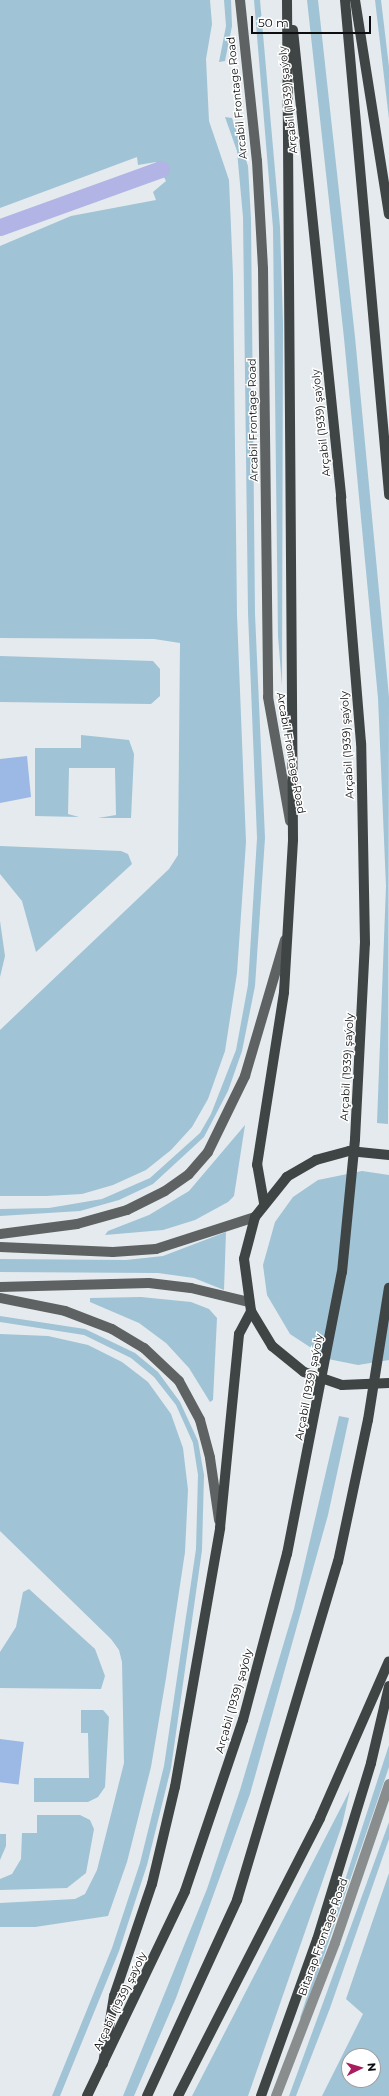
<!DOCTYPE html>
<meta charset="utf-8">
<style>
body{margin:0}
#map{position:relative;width:389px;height:2096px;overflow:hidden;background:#e4eaed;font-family:Montserrat,sans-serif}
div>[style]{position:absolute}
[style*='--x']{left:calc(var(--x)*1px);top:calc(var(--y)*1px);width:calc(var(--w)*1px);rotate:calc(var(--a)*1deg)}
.green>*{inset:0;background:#a0c3d6}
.canal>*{height:17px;margin:-8.5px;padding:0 8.5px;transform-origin:8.5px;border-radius:8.5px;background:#b1b4e5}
.building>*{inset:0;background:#9bb9e4;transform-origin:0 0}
.street>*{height:10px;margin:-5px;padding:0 5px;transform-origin:5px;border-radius:5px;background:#8a8d8d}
.secondary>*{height:10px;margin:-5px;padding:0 5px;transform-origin:5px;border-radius:5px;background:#5e6262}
.primary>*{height:10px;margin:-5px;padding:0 5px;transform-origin:5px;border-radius:5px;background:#3f4444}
.primary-bridge>*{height:10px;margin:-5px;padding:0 5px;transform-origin:5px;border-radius:5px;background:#3f4444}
span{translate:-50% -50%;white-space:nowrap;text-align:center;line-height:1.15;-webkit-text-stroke:3px #fff;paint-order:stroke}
.street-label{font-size:11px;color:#0c0d0e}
.north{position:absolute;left:341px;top:2048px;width:40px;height:40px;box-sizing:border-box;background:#fff;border:1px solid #9e9e9f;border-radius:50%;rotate:85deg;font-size:11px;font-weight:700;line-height:16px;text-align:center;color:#0c0d0e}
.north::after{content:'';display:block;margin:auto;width:14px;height:18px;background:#a91d5f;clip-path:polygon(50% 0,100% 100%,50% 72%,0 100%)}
.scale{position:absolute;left:251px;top:16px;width:120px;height:18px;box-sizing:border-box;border:2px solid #0c0d0e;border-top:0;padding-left:5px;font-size:12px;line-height:14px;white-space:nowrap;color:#0c0d0e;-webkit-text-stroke:3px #fff;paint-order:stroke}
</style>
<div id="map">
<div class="green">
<div style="clip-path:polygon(0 0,210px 0,212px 24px,206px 59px,209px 121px,229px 180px,233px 275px,237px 615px,246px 842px,237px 973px,225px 1051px,208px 1099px,192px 1127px,171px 1150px,146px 1170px,113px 1185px,82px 1194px,46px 1196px,0 1196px,0 1030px,169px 869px,178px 855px,180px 643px,154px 639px,0 638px,0 246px,71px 216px,156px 200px,153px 192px,166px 181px,156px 162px,138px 165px,137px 157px,0 208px)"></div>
<div style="clip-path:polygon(224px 0,231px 0,232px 26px,225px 61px,219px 62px,226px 26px)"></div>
<div style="clip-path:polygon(254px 0,260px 0,280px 227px,283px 323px,282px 686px,278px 636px,273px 228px)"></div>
<div style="clip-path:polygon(307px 0,318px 0,355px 337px,389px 697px,388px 1124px,377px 1123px,386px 886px,378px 698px,344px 338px)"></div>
<div style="clip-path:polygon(375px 0,381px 0,389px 67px,389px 119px)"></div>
<div style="clip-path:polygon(225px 117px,232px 118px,248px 166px,251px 219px,255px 614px,265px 838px,255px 986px,242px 1051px,228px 1091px,204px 1137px,153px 1184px,119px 1200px,80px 1211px,0 1216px,0 1209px,49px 1208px,102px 1199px,150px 1178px,200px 1133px,211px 1114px,236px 1050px,248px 985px,257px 838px,248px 613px,243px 217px,237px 151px)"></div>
<div style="clip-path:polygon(0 656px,153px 661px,160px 669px,160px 696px,151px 704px,0 702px)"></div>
<div style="clip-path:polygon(81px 735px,129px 740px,134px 754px,131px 818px,98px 818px,116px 815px,115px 768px,69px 768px,68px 814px,79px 817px,35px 816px,35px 748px,81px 748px)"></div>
<div style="clip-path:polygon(0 846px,121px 851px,128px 854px,132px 864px,36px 952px,22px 901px,0 874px)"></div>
<div style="clip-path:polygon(0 921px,5px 956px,0 977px)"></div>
<div style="clip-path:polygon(245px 1125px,234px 1196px,228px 1202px,195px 1220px,163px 1230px,105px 1235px,108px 1231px,149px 1215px,189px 1191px)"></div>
<div style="clip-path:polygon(362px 1171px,389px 1175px,389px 1360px,358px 1365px,328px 1359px,290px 1334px,267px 1295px,263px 1265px,275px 1222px,293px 1197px,318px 1180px)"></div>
<div style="clip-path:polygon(226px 1232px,224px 1290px,194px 1278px,158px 1273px,0 1272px,0 1259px,126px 1260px,163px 1256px)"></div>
<div style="clip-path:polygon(141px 1297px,191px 1302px,209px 1309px,217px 1318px,213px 1400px,210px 1402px,189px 1368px,166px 1343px,139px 1323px,90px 1302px,90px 1298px)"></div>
<div style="clip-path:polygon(0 1316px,85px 1329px,135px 1353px,158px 1372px,180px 1402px,198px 1441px,204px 1475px,202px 1550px,171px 1768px,147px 1865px,119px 1951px,60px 2096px,52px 2096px,112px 1948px,140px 1863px,164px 1766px,196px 1549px,198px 1475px,193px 1443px,176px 1405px,154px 1377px,131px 1358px,84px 1335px,0 1322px)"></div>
<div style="clip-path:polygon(0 1334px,48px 1336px,88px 1345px,122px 1362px,148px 1382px,171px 1414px,183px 1448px,188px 1490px,185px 1552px,166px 1678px,151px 1767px,127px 1862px,108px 1916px,35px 1927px,0 1927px,0 1903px,75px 1899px,85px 1894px,97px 1870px,124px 1763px,122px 1662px,119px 1650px,111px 1639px,0 1531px)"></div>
<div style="clip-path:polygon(339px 1416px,349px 1418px,328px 1515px,250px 1794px,176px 1998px,134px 2096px,123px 2096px,207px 1889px,240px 1790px,294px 1609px)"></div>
<div style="clip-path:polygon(29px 1589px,95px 1649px,105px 1676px,101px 1689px,0 1688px,0 1652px,16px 1627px,23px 1592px)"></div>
<div style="clip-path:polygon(81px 1710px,103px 1710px,109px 1717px,105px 1787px,98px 1797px,88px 1802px,34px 1802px,34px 1778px,89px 1778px,88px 1733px,81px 1733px)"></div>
<div style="clip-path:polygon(389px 1745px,389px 1767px,302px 2019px,300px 2018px)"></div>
<div style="clip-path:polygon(350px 1790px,342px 1825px,248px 2096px,192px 2096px)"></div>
<div style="clip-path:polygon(37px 1815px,80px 1815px,90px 1820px,94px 1829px,86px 1873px,67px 1888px,0 1890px,0 1879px,12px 1874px,21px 1859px,22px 1833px,37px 1833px)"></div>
<div style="clip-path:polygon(389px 1822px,389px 1839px,330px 2008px,296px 2096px,289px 2096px)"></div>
<div style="clip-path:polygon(0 1834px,6px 1834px,6px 1846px,0 1860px)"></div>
<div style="clip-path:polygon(evenodd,389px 1873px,389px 2096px,322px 2096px,363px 2014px,346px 1999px,389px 1873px,349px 2056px,373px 2056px,373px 2080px,349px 2080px,349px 2056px)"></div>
</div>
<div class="canal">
<div style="--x:0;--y:227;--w:171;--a:-19.8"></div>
</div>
<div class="building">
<div style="clip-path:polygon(27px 756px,31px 797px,0 803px,0 759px)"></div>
<div style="left:0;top:1739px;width:24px;height:43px;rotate:7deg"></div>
</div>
<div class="street">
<div style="--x:276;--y:2096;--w:164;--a:-68.9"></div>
<div style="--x:335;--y:1943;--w:168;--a:-71.2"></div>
</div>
<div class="secondary">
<div style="--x:240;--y:0;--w:162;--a:84"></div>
<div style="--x:257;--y:161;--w:108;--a:86.8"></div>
<div style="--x:263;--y:269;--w:428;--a:89.3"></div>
<div style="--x:268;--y:697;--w:126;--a:79.9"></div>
<div style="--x:0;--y:1234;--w:78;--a:-7.4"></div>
<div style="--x:77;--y:1224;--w:52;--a:-15.6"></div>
<div style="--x:127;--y:1210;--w:42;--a:-26.6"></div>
<div style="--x:165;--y:1191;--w:29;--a:-35"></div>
<div style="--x:189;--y:1174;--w:29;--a:-49"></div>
<div style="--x:208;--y:1152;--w:85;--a:-64"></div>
<div style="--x:245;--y:1076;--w:142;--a:-73.6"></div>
<div style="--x:0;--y:1247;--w:113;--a:2.5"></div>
<div style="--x:113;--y:1252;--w:43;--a:-4"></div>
<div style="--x:156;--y:1249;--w:104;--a:-17.9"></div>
<div style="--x:0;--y:1287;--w:149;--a:-1.5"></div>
<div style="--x:149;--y:1283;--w:42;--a:6.8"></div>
<div style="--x:191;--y:1288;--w:60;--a:13.6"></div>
<div style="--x:0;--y:1298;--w:66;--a:11.3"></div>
<div style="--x:65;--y:1311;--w:50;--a:21"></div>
<div style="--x:112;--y:1329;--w:37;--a:31"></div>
<div style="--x:144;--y:1348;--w:48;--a:43.3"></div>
<div style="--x:179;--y:1381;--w:44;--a:61.7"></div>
<div style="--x:200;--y:1420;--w:39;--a:75"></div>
<div style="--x:210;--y:1458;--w:63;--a:81.7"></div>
</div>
<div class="primary">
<div style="--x:345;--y:0;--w:497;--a:84.9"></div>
<div style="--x:355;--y:0;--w:217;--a:81"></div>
<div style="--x:293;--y:30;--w:470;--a:84.1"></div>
<div style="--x:389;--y:1155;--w:40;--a:-174.3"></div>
<div style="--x:349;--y:1151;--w:34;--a:165"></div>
<div style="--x:316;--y:1160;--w:34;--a:150"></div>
<div style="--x:287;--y:1177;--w:51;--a:128.7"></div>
<div style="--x:255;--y:1217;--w:43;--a:104.7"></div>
<div style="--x:244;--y:1259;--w:52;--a:82.3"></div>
<div style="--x:251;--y:1311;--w:41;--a:59"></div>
<div style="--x:272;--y:1346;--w:41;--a:39.1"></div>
<div style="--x:304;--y:1372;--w:40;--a:18.9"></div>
<div style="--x:342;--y:1385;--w:47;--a:-2.4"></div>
<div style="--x:264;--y:1203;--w:39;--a:-100"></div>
<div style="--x:257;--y:1165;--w:175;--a:-81.1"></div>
<div style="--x:284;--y:992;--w:153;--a:-86.6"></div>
<div style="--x:293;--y:839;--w:839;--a:-90.41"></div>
<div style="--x:103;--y:2064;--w:69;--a:-80.8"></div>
<div style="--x:114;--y:1996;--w:118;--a:-71.3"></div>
<div style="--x:152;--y:1884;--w:100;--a:-76.7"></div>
<div style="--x:175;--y:1787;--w:263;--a:-80.1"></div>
<div style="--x:220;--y:1528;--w:195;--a:-84.4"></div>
<div style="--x:239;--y:1334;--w:26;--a:-62"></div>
<div style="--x:87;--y:2096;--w:227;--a:-64.4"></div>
<div style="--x:147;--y:2096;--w:216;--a:-65.3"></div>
<div style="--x:178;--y:2096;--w:312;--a:-62.9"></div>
<div style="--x:320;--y:1818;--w:171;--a:-66.3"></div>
<div style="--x:261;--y:2096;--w:166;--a:-70.3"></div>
<div style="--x:317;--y:1940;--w:185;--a:-73"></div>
<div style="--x:371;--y:1763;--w:79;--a:-76.8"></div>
</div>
<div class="primary-bridge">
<div style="--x:185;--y:1891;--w:181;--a:-71.3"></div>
<div style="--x:243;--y:1720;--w:172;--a:-75.2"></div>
<div style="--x:287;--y:1554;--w:287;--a:-79"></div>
<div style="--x:342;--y:1272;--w:134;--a:-84.4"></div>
<div style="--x:355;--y:1139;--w:196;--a:-87.1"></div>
<div style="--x:365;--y:943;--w:200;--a:-91.1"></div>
<div style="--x:361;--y:743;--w:246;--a:-94.7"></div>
<div style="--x:237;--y:1900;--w:353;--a:-73.4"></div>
<div style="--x:338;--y:1562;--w:145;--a:-78.1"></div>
<div style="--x:368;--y:1420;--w:134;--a:-81"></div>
</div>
<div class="street-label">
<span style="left:237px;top:98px;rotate:-96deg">Arcabil Frontage Road</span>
<span style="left:288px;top:100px;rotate:-96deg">Arçabil (1939) şaýoly</span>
<span style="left:253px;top:420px;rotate:-91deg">Arcabil Frontage Road</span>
<span style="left:321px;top:423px;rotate:-96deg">Arçabil (1939) şaýoly</span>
<span style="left:347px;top:745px;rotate:-93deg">Arçabil (1939) şaýoly</span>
<span style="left:291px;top:753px;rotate:80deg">Arcabil Frontage Road</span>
<span style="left:347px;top:1067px;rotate:-87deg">Arçabil (1939) şaýoly</span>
<span style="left:309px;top:1387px;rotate:-79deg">Arçabil (1939) şaýoly</span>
<span style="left:234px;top:1701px;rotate:-74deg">Arçabil (1939) şaýoly</span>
<span style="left:323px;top:1937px;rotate:-70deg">Bitarap Frontage Road</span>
<span style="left:120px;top:2001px;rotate:-64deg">Arçabil (1939) şaýoly</span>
</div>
<div class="north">N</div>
<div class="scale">50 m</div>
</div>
